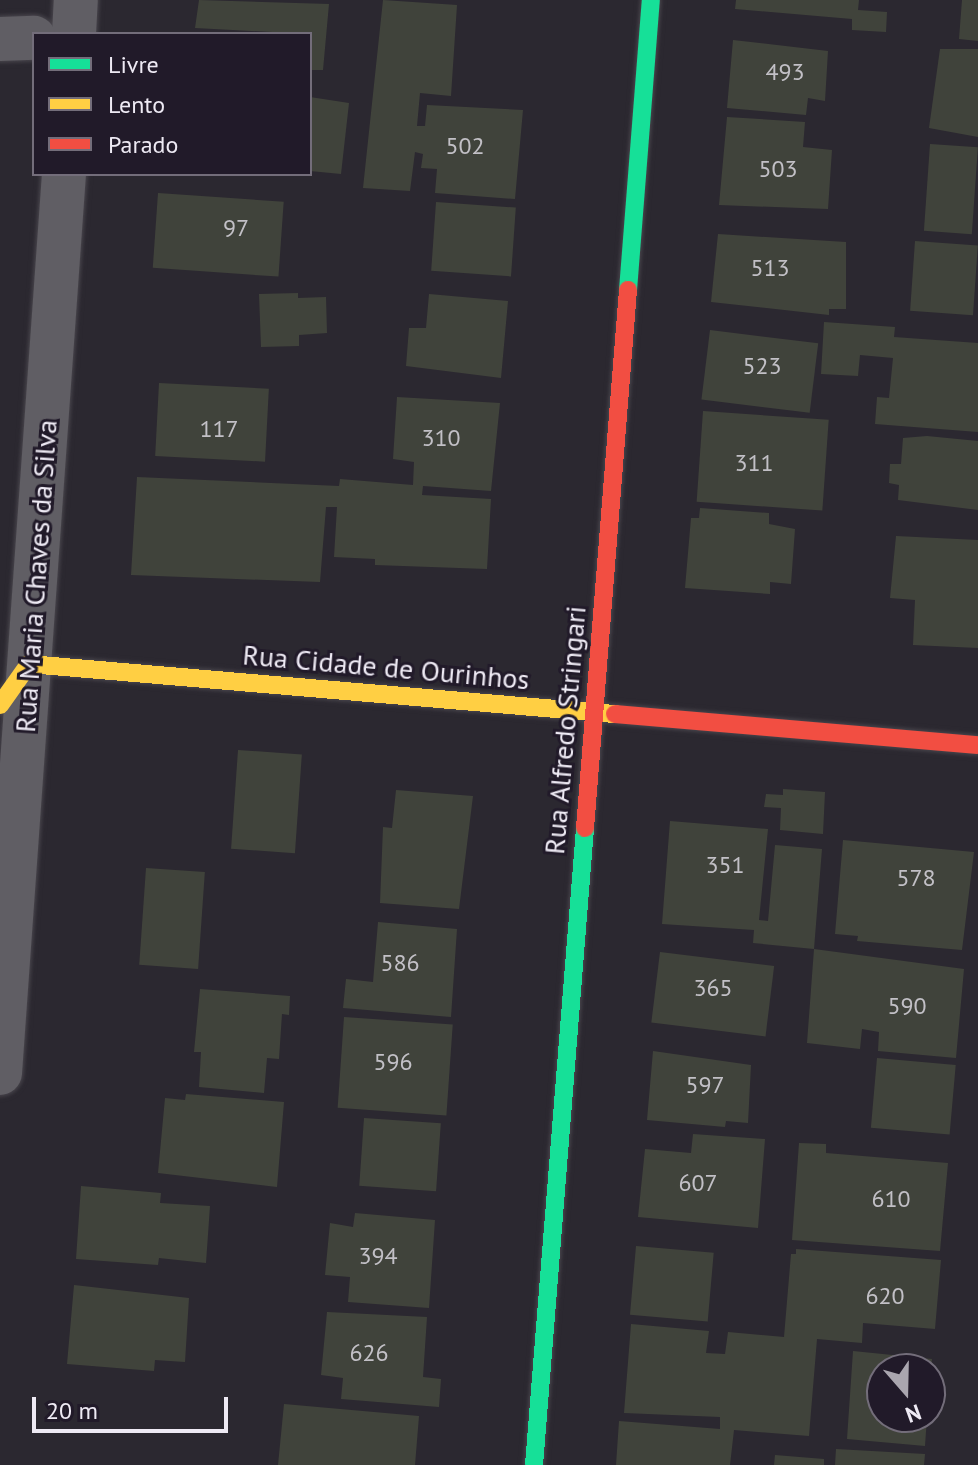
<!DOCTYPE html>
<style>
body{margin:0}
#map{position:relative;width:978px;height:1465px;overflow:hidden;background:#2b2830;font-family:"PT Sans",sans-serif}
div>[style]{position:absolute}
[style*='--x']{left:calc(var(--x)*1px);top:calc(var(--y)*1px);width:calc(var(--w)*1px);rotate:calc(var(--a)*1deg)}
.building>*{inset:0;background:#40433b;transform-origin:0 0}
.roads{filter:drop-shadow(0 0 2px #48454c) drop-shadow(0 0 2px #48454c)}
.street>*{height:44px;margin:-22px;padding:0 22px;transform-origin:22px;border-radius:22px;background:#605e64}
.fast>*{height:18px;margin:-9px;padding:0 9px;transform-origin:9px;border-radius:9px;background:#16e098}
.slow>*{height:18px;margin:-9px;padding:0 9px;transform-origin:9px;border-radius:9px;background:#ffcf43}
.jam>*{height:18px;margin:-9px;padding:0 9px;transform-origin:9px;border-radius:9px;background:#f24e42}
span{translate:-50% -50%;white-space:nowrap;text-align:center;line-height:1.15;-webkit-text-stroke:6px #211a29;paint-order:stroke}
.number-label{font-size:24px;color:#c2c0c6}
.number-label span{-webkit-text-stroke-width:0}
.street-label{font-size:28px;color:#eeeaf4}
.legend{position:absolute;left:32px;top:32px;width:280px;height:144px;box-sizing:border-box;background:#211a29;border:2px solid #736d7a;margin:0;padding:10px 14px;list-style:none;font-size:24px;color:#eeeaf4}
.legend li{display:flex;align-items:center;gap:16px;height:40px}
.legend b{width:40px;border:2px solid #736d7a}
.north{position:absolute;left:866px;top:1353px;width:80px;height:80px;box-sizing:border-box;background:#211a29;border:2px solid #736d7a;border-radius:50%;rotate:160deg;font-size:22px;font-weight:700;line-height:32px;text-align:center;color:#eeeaf4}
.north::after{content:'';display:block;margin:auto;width:28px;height:36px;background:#aaa6af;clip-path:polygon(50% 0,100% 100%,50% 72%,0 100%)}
.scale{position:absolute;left:32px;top:1397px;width:196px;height:36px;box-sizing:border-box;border:4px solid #eeeaf4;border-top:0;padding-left:10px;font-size:24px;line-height:28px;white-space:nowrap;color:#eeeaf4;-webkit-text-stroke:6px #211a29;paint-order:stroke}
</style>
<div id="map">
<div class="building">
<div style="clip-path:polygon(199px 0,329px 4px,323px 70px,310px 70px,310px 34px,195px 28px)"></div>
<div style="clip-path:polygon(383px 0,457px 5px,451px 96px,420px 93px,417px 126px,425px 126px,427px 105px,523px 110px,515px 199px,435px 193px,437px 169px,421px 168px,423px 154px,415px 152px,410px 191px,363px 188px)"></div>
<div style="clip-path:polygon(736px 0,859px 0,858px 10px,887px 12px,886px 32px,852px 30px,852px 19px,735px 9px)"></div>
<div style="clip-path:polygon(962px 0,978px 0,978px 41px,959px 39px)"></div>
<div style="clip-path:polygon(733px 40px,828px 51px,825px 101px,808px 98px,806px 115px,727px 108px)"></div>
<div style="clip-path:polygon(940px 49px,978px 49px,978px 137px,929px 128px)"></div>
<div style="clip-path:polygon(310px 97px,349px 103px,341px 174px,310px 171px)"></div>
<div style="clip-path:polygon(727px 117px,805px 122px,803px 147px,832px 150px,828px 209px,719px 205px)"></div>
<div style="left:930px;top:144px;width:48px;height:87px;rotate:4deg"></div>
<div style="left:158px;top:193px;width:126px;height:75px;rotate:4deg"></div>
<div style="left:436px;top:202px;width:80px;height:69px;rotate:4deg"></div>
<div style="clip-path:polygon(718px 234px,846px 242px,846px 309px,829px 309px,829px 315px,711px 302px)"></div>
<div style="left:915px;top:241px;width:63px;height:70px;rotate:4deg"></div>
<div style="clip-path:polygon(298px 293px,298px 298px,326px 297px,327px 333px,299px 335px,299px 346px,261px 347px,259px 294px)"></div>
<div style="clip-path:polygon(429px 294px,508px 301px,501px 378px,406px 366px,409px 328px,426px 328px)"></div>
<div style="clip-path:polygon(824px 322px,895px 327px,894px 337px,978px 343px,978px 432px,875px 424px,877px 397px,889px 398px,893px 358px,860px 355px,858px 376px,821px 374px)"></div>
<div style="left:710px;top:330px;width:109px;height:70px;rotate:7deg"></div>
<div style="left:159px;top:383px;width:110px;height:73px;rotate:3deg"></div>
<div style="clip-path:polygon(397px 397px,500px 403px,491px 491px,423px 486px,422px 495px,491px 499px,487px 569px,375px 565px,375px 559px,334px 557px,337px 507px,326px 507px,320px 582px,131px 575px,137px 477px,339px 486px,340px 479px,413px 485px,414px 462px,393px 459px)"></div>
<div style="left:703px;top:411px;width:126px;height:91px;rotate:4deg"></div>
<div style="clip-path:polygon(927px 436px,978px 441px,978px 510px,898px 500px,899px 485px,889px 483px,890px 464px,901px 464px,903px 438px)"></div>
<div style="clip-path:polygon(700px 508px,769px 513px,769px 524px,795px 529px,791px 584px,770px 582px,770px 594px,685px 588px,691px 518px,699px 518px)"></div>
<div style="clip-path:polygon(896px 536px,978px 540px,978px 648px,913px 645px,915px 600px,890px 598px)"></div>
<div style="left:238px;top:750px;width:64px;height:99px;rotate:4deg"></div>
<div style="clip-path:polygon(783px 789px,825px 792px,823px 834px,780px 830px,781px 808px,764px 807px,766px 794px,783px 795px)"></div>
<div style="clip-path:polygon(396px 790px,473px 796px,459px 909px,380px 903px,383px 827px,392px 828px)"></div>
<div style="clip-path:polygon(670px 821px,768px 829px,759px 920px,768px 921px,775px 845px,822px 849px,814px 949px,964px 969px,956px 1058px,878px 1051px,879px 1032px,862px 1029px,860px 1049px,807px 1043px,814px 949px,753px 943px,754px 930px,662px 924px)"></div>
<div style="clip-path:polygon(843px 840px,974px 852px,962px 950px,857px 941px,858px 936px,835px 934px)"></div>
<div style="left:146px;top:868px;width:59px;height:97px;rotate:4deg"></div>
<div style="clip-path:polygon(378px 922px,457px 929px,451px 1017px,343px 1008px,346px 979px,373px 982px)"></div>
<div style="left:660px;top:952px;width:115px;height:71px;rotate:7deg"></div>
<div style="clip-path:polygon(200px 989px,290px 996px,289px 1015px,282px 1014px,279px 1059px,267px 1058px,264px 1093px,199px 1087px,201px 1052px,194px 1052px)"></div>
<div style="left:344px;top:1017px;width:109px;height:91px;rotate:4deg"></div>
<div style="clip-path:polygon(653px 1051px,751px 1065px,748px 1123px,726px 1121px,725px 1127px,647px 1120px)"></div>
<div style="left:877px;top:1058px;width:79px;height:70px;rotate:5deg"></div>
<div style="clip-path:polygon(186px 1094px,284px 1102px,277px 1187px,158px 1173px,165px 1098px,185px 1100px)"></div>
<div style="left:364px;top:1118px;width:77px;height:68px;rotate:4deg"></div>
<div style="clip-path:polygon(693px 1134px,765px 1139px,758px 1228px,638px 1217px,645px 1149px,691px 1153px)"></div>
<div style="clip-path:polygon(799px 1143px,826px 1144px,826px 1153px,948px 1163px,940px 1251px,792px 1240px)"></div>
<div style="clip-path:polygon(81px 1186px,161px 1193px,160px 1203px,210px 1206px,206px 1263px,159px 1258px,158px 1265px,76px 1259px)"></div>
<div style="clip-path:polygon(355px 1213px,435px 1220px,429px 1308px,348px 1302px,350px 1277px,325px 1275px,330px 1223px,353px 1227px)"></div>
<div style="left:636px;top:1246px;width:78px;height:69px;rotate:5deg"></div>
<div style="clip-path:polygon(796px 1249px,941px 1260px,935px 1329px,863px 1323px,862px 1343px,817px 1339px,809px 1436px,734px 1430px,730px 1465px,616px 1465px,619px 1421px,720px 1429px,720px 1417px,624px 1413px,631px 1324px,709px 1331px,706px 1353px,725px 1354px,728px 1332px,784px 1337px,791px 1254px,796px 1254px)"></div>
<div style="clip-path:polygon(74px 1285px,189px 1298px,185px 1362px,155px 1360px,154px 1371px,67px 1364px)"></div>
<div style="clip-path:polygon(327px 1312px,427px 1317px,423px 1377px,441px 1379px,439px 1407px,341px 1399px,343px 1378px,321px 1375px)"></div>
<div style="clip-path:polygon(853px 1351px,932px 1359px,931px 1369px,882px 1369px,882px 1417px,927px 1417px,925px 1446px,847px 1439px)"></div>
<div style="clip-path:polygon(284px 1404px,419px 1416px,415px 1465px,278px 1465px)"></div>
<div style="clip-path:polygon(836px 1449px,925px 1454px,924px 1465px,835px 1465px)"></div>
<div style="clip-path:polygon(775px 1455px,824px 1459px,824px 1465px,774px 1465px)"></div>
</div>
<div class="roads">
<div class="street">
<div style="--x:74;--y:34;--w:34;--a:-87"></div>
<div style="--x:0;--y:39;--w:34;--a:-2"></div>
<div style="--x:0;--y:1073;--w:901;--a:-85.93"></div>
</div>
<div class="fast">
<div style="--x:628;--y:290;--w:291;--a:-85.5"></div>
<div style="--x:534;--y:1465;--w:639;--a:-85.42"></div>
</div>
<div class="slow">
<div style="--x:0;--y:705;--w:50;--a:-54.7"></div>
<div style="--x:29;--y:664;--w:588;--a:4.88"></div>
</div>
<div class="jam">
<div style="--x:615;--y:714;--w:364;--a:4.9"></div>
<div style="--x:585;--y:828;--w:540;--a:-85.43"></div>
</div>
</div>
<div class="number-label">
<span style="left:785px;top:72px">493</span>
<span style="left:465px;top:146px">502</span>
<span style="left:778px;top:169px">503</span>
<span style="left:236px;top:228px">97</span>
<span style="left:770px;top:268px">513</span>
<span style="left:762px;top:366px">523</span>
<span style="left:219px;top:429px">117</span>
<span style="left:441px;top:438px">310</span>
<span style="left:754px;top:463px">311</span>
<span style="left:725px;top:865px">351</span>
<span style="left:916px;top:878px">578</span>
<span style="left:400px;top:963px">586</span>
<span style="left:713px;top:988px">365</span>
<span style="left:907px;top:1006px">590</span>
<span style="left:393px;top:1062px">596</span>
<span style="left:705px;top:1085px">597</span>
<span style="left:698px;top:1183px">607</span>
<span style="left:891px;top:1199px">610</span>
<span style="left:378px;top:1256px">394</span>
<span style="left:885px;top:1296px">620</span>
<span style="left:369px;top:1353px">626</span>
</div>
<div class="street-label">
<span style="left:36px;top:576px;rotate:-86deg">Rua Maria Chaves da Silva</span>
<span style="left:386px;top:667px;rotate:5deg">Rua Cidade de Ourinhos</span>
<span style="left:565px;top:730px;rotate:-85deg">Rua Alfredo Stringari</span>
</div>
<ul class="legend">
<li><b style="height:10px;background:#16e098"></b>Livre</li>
<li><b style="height:10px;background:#ffcf43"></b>Lento</li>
<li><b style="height:10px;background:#f24e42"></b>Parado</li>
</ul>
<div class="north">N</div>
<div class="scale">20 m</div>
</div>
